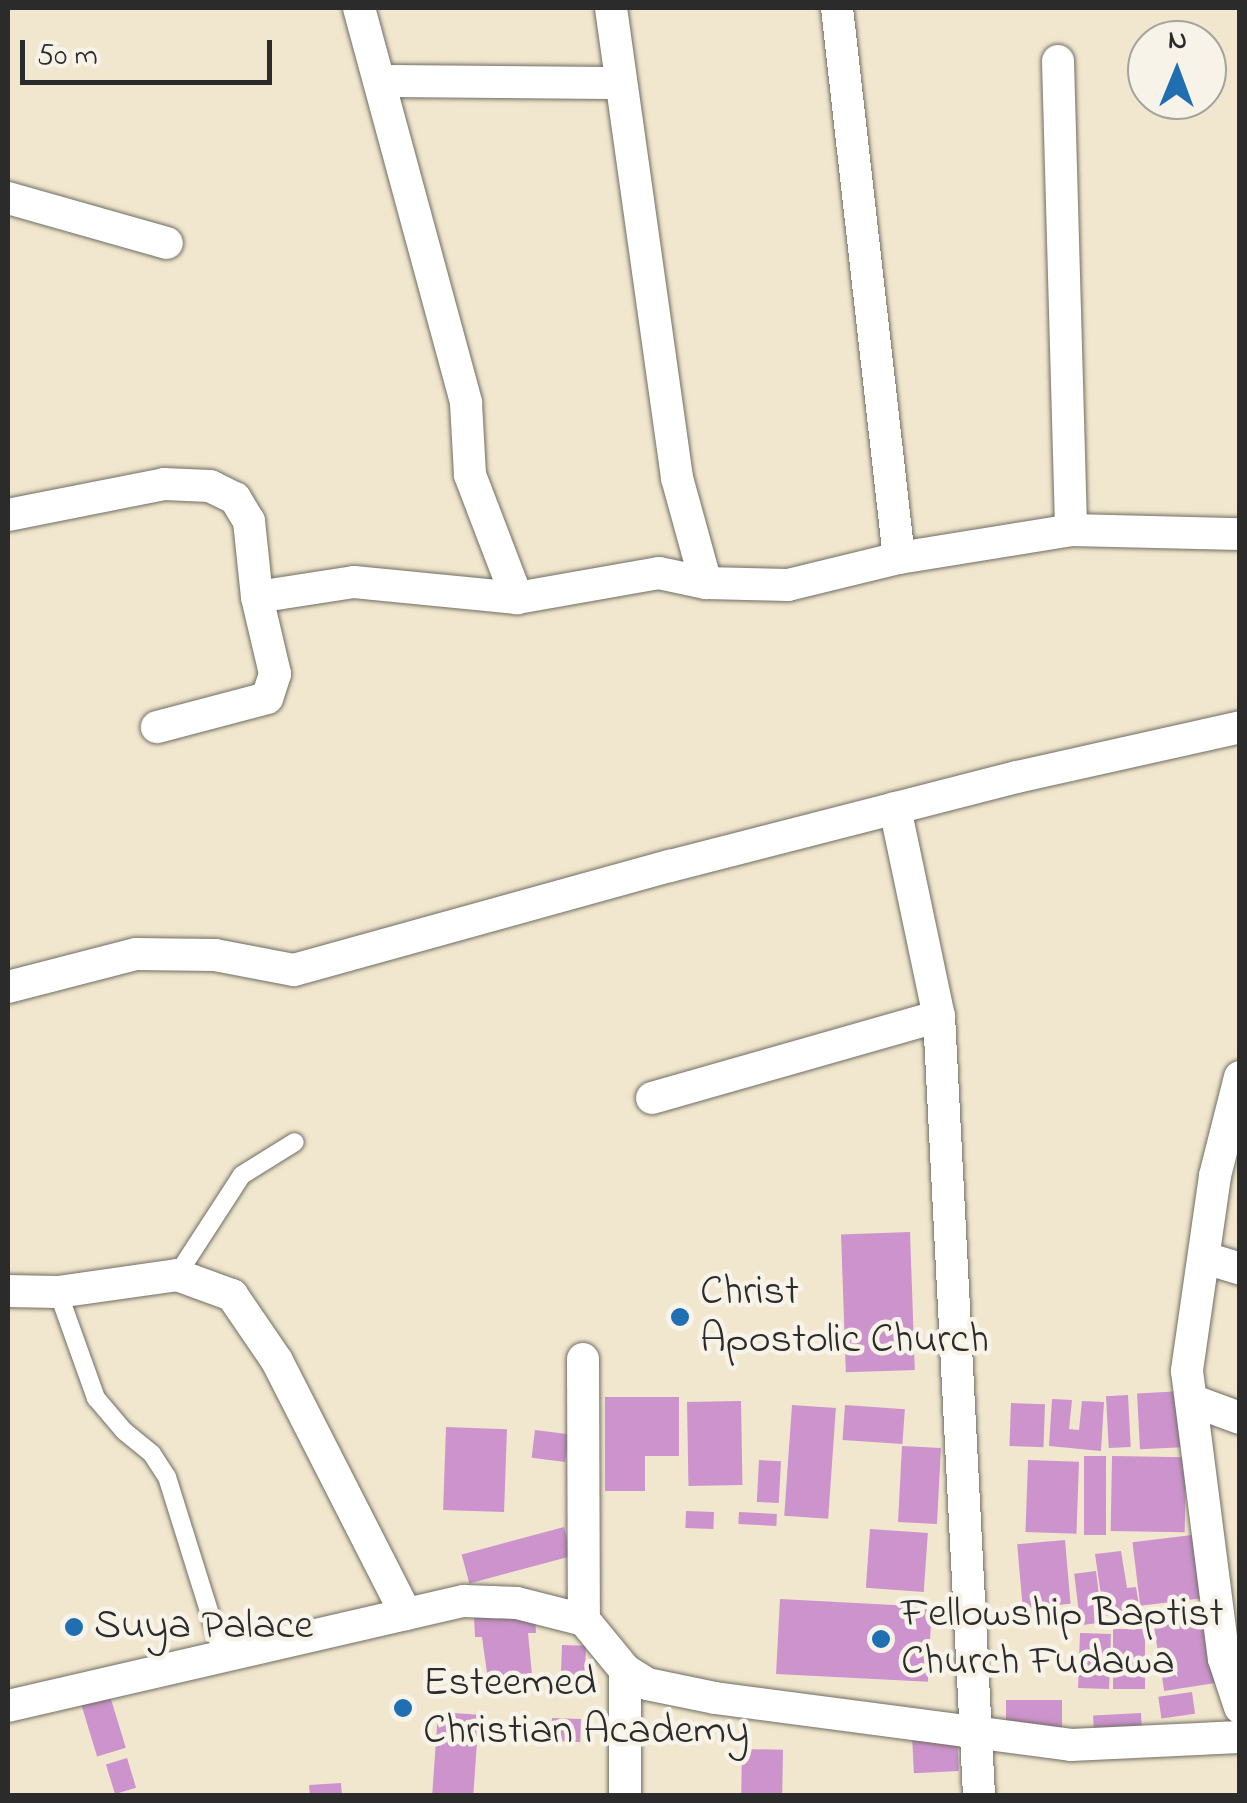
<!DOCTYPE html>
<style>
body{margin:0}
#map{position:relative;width:1247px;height:1803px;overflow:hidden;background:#f1e7ce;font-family:"Indie Flower",sans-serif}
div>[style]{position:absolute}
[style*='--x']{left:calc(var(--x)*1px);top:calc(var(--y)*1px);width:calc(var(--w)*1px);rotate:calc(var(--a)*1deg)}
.building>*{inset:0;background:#cc93cd;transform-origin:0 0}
.roads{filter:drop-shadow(0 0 2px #706d64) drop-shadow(0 0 2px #706d64)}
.service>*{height:18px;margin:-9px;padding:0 9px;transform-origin:9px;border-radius:9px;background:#fff}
.minor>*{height:32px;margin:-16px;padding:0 16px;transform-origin:16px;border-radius:16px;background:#fff}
.dots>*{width:28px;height:28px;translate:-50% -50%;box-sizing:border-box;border:5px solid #f7f3e8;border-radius:50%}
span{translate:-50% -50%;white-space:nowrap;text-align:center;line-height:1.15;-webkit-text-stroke:9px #f7f3e8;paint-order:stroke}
.poi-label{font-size:42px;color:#2b2b2b}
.left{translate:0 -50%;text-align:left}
.frame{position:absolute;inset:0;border:10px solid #2b2b2b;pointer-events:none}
.north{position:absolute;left:1127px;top:20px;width:100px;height:100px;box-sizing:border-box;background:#f7f3e8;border:2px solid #a5a39c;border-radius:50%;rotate:1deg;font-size:28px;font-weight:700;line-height:40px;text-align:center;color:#2b2b2b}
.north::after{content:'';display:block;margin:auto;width:35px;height:45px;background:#1f6fb2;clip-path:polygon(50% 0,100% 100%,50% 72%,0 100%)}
.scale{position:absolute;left:20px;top:40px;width:252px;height:45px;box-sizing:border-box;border:5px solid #2b2b2b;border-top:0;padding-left:12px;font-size:30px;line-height:35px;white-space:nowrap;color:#2b2b2b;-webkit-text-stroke:8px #f7f3e8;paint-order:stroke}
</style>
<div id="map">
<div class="building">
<div style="left:910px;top:1232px;width:138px;height:69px;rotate:88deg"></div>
<div style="left:1183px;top:1391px;width:56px;height:46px;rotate:87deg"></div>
<div style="left:1128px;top:1395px;width:52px;height:22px;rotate:87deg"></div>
<div style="clip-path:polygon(605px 1397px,679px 1397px,679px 1456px,645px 1456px,645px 1491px,605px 1491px)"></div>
<div style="clip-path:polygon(1052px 1399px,1072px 1400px,1069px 1429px,1079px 1430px,1082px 1401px,1104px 1402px,1101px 1451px,1049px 1446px)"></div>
<div style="left:741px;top:1401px;width:84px;height:54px;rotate:89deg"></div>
<div style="left:1011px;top:1403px;width:34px;height:43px;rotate:2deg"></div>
<div style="left:792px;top:1405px;width:44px;height:111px;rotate:4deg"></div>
<div style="left:845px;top:1405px;width:60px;height:35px;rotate:4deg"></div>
<div style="left:446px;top:1427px;width:61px;height:83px;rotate:2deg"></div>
<div style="left:535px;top:1430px;width:34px;height:28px;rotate:7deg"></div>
<div style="left:902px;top:1446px;width:39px;height:76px;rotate:3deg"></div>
<div style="left:1084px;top:1456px;width:22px;height:79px"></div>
<div style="left:1112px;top:1456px;width:74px;height:75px;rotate:1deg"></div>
<div style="left:759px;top:1460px;width:22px;height:42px;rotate:3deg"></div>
<div style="left:1028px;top:1460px;width:51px;height:72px;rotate:2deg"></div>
<div style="left:686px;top:1511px;width:28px;height:17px;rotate:2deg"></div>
<div style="left:739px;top:1512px;width:38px;height:12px;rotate:3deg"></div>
<div style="left:564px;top:1527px;width:30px;height:106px;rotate:75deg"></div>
<div style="left:870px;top:1529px;width:58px;height:59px;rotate:4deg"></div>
<div style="left:1192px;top:1535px;width:64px;height:60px;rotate:83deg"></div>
<div style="left:1065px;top:1540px;width:64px;height:48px;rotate:85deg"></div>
<div style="clip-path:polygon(1121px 1551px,1127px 1588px,1136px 1587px,1140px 1611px,1104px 1616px,1095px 1554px)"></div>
<div style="left:1096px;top:1571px;width:52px;height:22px;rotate:83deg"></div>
<div style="left:780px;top:1599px;width:152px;height:75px;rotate:3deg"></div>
<div style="left:1209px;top:1603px;width:80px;height:58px;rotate:81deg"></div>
<div style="clip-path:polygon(535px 1613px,536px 1633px,528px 1633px,532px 1675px,488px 1680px,482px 1637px,475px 1637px,474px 1617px)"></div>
<div style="left:1113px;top:1629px;width:32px;height:60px"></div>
<div style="left:1080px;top:1633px;width:31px;height:55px;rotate:2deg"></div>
<div style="left:562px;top:1645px;width:24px;height:35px;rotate:2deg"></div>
<div style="left:1192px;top:1692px;width:22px;height:34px;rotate:82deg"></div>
<div style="left:110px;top:1696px;width:54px;height:30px;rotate:73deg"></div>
<div style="left:1006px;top:1700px;width:56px;height:35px"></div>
<div style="left:438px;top:1712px;width:41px;height:84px;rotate:4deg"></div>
<div style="left:1141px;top:1713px;width:21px;height:48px;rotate:87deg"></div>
<div style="left:552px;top:1718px;width:29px;height:23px;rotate:2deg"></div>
<div style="left:957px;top:1735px;width:36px;height:45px;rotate:87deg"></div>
<div style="left:742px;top:1749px;width:41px;height:47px;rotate:1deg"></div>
<div style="left:127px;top:1758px;width:31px;height:22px;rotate:73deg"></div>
<div style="clip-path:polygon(341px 1783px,342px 1796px,310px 1796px,309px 1785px)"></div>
</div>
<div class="roads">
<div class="service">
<div style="--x:177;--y:1275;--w:119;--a:-57"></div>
<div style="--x:242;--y:1175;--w:62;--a:-31.9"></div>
<div style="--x:58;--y:1292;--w:113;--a:70.3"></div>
<div style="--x:96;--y:1398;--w:43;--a:49.7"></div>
<div style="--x:124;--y:1431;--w:36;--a:39"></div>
<div style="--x:152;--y:1454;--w:27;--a:57"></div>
<div style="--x:167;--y:1477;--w:188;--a:72.6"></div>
</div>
<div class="minor">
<div style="--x:359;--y:8;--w:409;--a:74.8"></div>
<div style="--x:466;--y:403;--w:72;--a:86.8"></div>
<div style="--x:470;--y:475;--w:132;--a:69.1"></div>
<div style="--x:611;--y:8;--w:475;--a:82"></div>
<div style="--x:677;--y:478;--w:109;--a:74.6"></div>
<div style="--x:837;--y:8;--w:553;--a:83.57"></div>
<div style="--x:1058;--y:61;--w:469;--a:88.4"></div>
<div style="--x:380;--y:81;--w:240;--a:0.5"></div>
<div style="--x:8;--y:198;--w:165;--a:15.8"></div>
<div style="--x:8;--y:515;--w:159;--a:-11.2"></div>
<div style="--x:164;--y:484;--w:46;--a:2.5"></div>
<div style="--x:210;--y:486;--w:28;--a:26"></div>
<div style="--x:235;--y:498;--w:27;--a:59"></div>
<div style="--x:249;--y:521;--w:76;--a:84"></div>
<div style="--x:257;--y:597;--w:79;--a:76.8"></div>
<div style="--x:275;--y:674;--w:25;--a:108"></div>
<div style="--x:267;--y:698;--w:114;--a:165.2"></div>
<div style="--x:257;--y:597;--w:98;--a:-8.8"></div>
<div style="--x:354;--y:582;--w:164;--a:5.6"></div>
<div style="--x:517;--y:598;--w:144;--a:-10"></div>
<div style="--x:659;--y:573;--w:48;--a:12"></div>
<div style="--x:706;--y:583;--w:82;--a:1.4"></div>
<div style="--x:788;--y:585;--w:114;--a:-13.7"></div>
<div style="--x:899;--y:558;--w:174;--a:-9.2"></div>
<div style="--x:1071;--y:530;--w:169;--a:1.4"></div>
<div style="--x:895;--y:808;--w:213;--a:78.1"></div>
<div style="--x:939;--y:1016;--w:781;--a:87.06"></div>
<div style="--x:8;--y:987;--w:132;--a:-14.5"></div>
<div style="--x:136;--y:954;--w:79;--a:0.7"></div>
<div style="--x:215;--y:955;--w:80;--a:10.8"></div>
<div style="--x:294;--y:970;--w:390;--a:-15.5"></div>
<div style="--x:670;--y:866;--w:358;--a:-14.4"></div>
<div style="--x:1017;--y:777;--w:229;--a:-12.6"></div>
<div style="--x:1240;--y:1077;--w:102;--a:104.2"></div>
<div style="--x:1215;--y:1176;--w:197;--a:98.2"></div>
<div style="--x:1187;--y:1371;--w:290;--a:82.7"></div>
<div style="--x:1224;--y:1659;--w:51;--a:71.6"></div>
<div style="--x:652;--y:1098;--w:298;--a:-15.9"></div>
<div style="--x:1205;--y:1258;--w:37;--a:17"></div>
<div style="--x:8;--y:1291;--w:50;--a:1.1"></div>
<div style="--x:58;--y:1292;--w:120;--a:-8.1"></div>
<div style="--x:177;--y:1275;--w:59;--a:20"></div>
<div style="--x:232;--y:1295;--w:80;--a:55.7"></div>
<div style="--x:277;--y:1361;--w:284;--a:63"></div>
<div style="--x:583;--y:1359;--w:261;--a:89.8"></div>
<div style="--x:1191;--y:1400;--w:52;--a:20.2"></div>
<div style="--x:625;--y:1670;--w:126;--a:90"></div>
<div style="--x:8;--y:1706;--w:468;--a:-13"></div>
<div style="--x:464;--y:1601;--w:53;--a:2.2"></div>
<div style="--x:517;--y:1603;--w:69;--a:14.2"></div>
<div style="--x:584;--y:1620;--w:65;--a:50.6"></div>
<div style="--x:625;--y:1670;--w:26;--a:32"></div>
<div style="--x:647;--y:1684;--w:69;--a:11.6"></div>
<div style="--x:715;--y:1698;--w:359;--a:7.5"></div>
<div style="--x:1071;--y:1745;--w:169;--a:-2.7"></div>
</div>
</div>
<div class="dots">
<div style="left:680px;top:1317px;background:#1f6fb2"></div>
<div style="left:74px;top:1627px;background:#1f6fb2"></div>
<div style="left:881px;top:1639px;background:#1f6fb2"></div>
<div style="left:403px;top:1708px;background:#1f6fb2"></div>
</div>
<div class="poi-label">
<span class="left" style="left:700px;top:1317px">Christ<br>Apostolic Church</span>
<span class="left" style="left:901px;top:1639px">Fellowship Baptist<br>Church Fudawa</span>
<span class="left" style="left:94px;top:1627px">Suya Palace</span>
<span class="left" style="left:423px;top:1708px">Esteemed<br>Christian Academy</span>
</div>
<div class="frame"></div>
<div class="north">N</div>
<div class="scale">50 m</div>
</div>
